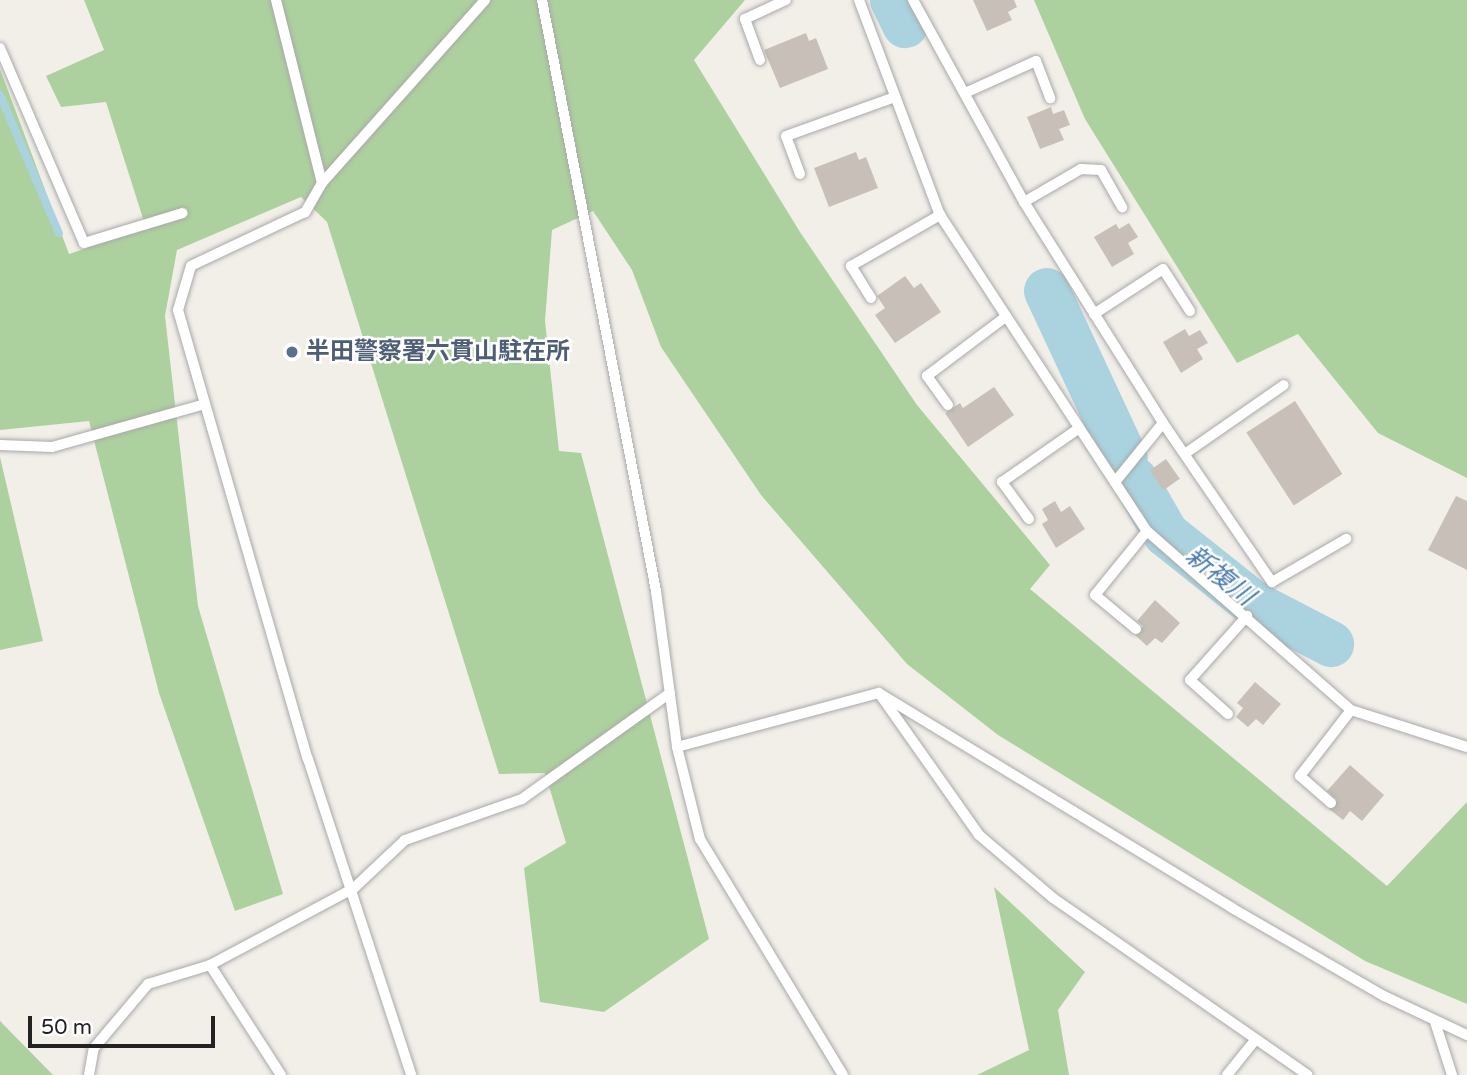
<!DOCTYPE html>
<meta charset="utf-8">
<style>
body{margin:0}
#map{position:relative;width:1467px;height:1075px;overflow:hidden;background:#f2efe9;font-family:"Varela Round","Noto Sans JP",sans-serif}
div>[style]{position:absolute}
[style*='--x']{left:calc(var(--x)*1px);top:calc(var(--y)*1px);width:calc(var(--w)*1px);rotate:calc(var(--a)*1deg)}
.forest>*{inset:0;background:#add19e}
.stream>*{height:8px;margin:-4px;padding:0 4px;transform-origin:4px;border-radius:4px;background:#aad3df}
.river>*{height:46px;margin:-23px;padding:0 23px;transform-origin:23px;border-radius:23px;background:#aad3df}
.building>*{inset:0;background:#c7bfb8;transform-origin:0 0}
.roads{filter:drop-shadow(0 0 2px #a9a9a9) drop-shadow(0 0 2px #a9a9a9)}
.lane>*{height:10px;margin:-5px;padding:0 5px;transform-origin:5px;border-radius:5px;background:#fff}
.dots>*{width:19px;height:19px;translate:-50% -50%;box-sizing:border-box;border:4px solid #fff;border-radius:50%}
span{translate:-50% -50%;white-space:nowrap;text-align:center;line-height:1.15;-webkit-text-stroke:5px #fff;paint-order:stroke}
.service-label{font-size:24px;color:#4e5e75;font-weight:700}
.left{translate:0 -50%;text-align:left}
.water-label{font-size:26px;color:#4a7aab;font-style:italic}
.scale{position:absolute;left:28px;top:1016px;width:187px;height:32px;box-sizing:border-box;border:4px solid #222;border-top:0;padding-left:9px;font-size:21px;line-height:24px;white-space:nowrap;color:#222;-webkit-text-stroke:5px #fff;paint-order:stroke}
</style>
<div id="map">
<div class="forest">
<div style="clip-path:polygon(84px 0,745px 0,694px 60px,800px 232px,917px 405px,1050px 565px,1030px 589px,1387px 886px,1467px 802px,1467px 1004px,1365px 961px,998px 735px,907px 664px,761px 495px,661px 347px,632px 270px,593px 211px,552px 230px,545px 321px,559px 451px,581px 453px,709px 939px,604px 1012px,540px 1002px,524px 868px,566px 843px,545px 773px,499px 774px,327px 222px,301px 197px,177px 250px,165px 316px,198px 606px,283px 894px,235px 911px,159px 693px,89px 421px,0 430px,0 69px,69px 254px,146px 228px,106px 102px,61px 107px,46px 76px,104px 50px)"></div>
<div style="clip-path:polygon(1034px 0,1467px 0,1467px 478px,1378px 433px,1298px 334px,1237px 363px,1085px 119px)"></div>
<div style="clip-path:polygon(0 457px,43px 641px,0 650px)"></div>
<div style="clip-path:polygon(994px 887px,1085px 972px,1058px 1010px,1069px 1075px,977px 1075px,1029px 1050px)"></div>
<div style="clip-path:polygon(0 1021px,53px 1075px,0 1075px)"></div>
</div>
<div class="stream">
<div style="--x:0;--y:95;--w:150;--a:66.9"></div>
</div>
<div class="river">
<div style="--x:893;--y:0;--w:28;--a:64"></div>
<div style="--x:1047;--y:291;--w:184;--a:65"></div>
<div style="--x:1135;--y:480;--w:62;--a:60.1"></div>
<div style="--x:1166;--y:534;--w:112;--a:38.5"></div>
<div style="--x:1254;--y:604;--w:87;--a:27.5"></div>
</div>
<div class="building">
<div style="clip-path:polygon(973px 0,1014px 0,1017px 7px,1008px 12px,1012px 20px,987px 31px)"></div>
<div style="clip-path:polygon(806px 33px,809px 41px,816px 38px,828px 69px,780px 88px,764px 50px)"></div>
<div style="clip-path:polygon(1051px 107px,1053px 114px,1064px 110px,1070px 125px,1059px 129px,1064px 140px,1040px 149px,1027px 117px)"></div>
<div style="clip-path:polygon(856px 152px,859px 160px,866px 157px,878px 188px,829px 207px,814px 168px)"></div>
<div style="clip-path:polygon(1129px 223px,1138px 237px,1128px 243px,1134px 254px,1112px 267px,1094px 237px,1116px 224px,1119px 229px)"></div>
<div style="clip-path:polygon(905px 276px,914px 288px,921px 283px,941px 312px,895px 343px,875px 315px,885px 308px,877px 296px)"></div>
<div style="clip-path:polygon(1185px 329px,1189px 336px,1200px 330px,1208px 343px,1197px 349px,1203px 359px,1181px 373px,1163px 342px)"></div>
<div style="clip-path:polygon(994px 387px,1014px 415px,968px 447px,945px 413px,960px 403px,963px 408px)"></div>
<div style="left:1295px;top:401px;width:87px;height:58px;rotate:57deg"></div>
<div style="left:1166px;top:459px;width:24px;height:20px;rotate:55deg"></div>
<div style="clip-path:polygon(1456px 496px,1467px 501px,1467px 570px,1428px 550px)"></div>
<div style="clip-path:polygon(1055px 501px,1061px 512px,1070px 506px,1085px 529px,1056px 548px,1042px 524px,1048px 520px,1042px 509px)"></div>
<div style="clip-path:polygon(1155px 600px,1180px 623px,1162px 643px,1155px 638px,1147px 646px,1135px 635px,1143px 626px,1137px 621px)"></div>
<div style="clip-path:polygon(1255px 682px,1281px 704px,1263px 725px,1256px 719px,1248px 727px,1236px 717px,1243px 708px,1237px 703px)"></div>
<div style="clip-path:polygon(1350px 765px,1384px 795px,1362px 821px,1350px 811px,1343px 820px,1329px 809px,1337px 800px,1327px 791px)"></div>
</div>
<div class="roads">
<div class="lane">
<div style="--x:276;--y:0;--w:189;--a:75.9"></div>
<div style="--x:322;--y:183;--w:34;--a:120"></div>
<div style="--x:305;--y:212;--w:126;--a:154.7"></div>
<div style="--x:191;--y:266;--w:46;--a:106.5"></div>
<div style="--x:178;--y:310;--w:467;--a:73.9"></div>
<div style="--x:308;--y:759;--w:332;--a:71.9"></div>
<div style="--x:542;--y:0;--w:602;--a:79.08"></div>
<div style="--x:656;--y:591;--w:157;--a:82.3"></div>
<div style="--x:677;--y:747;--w:95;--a:76"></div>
<div style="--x:700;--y:839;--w:276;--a:58.8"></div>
<div style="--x:859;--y:0;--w:230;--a:69.4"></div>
<div style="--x:940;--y:215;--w:378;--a:56.8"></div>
<div style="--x:1147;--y:531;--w:271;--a:41.3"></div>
<div style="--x:1351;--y:710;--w:122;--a:17.7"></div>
<div style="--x:913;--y:0;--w:230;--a:61.2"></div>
<div style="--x:1024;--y:202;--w:261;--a:57.8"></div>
<div style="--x:1163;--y:423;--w:193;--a:55.6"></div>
<div style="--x:1272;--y:582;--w:86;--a:-30.2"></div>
<div style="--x:0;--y:48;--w:212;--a:66.7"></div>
<div style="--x:84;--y:243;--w:103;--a:-16.9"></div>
<div style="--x:760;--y:60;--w:44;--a:-110.1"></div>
<div style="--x:745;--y:19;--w:45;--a:-24.9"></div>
<div style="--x:965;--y:93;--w:78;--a:-24.3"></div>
<div style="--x:1036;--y:61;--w:40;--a:69"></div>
<div style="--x:800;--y:174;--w:40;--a:-110.2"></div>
<div style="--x:786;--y:136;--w:113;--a:-19.7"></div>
<div style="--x:322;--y:183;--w:245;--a:-48.3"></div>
<div style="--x:1024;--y:202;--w:66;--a:-30.1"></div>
<div style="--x:1081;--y:169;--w:20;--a:3"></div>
<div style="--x:1101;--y:170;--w:43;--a:60.4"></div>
<div style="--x:871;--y:298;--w:38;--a:-122"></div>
<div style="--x:851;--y:266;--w:103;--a:-29.8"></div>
<div style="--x:1094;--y:314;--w:82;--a:-33.1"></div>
<div style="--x:1163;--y:269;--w:50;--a:57.3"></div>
<div style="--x:948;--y:405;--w:36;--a:-126"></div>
<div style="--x:927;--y:376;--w:96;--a:-37"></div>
<div style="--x:0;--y:445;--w:52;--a:2.2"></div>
<div style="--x:52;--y:447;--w:159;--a:-15.7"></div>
<div style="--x:1186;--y:453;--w:119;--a:-34.8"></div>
<div style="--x:1115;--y:482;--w:76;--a:-50.9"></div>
<div style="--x:1029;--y:519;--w:46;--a:-126.1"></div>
<div style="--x:1002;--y:482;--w:93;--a:-34.9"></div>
<div style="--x:1136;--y:629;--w:53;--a:-140.3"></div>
<div style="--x:1095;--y:595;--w:82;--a:-50.9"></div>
<div style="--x:881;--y:696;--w:170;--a:54.8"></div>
<div style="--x:979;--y:835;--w:97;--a:40.4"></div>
<div style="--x:1053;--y:898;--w:310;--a:34.8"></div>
<div style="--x:1228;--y:714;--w:51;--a:-138.2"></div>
<div style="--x:1190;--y:680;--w:86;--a:-48.3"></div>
<div style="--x:677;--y:747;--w:209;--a:-15"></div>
<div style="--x:879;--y:693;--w:413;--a:31.3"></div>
<div style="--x:1232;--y:908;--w:176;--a:30.1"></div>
<div style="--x:1384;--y:996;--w:92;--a:25.2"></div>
<div style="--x:1331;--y:803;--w:41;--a:-138.9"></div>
<div style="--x:1300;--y:776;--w:83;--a:-52.3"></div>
<div style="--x:210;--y:965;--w:131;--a:57.2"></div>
<div style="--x:1435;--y:1022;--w:56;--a:72.2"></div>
<div style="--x:89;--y:1075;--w:27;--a:-80"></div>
<div style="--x:94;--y:1048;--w:84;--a:-49.8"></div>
<div style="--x:148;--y:984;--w:65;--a:-17"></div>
<div style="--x:210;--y:965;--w:163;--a:-28.1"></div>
<div style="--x:354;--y:888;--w:70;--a:-43.3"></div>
<div style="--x:405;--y:840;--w:124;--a:-19.3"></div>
<div style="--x:522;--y:799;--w:182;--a:-35.6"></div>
<div style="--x:1227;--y:1075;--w:46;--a:-51.1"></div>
</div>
</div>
<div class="dots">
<div style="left:292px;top:352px;background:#5c6f8a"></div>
</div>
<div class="service-label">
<span class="left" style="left:306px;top:352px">半田警察署六貫山駐在所</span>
</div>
<div class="water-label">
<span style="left:1220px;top:576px;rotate:38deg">新複川</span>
</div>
<div class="scale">50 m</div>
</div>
